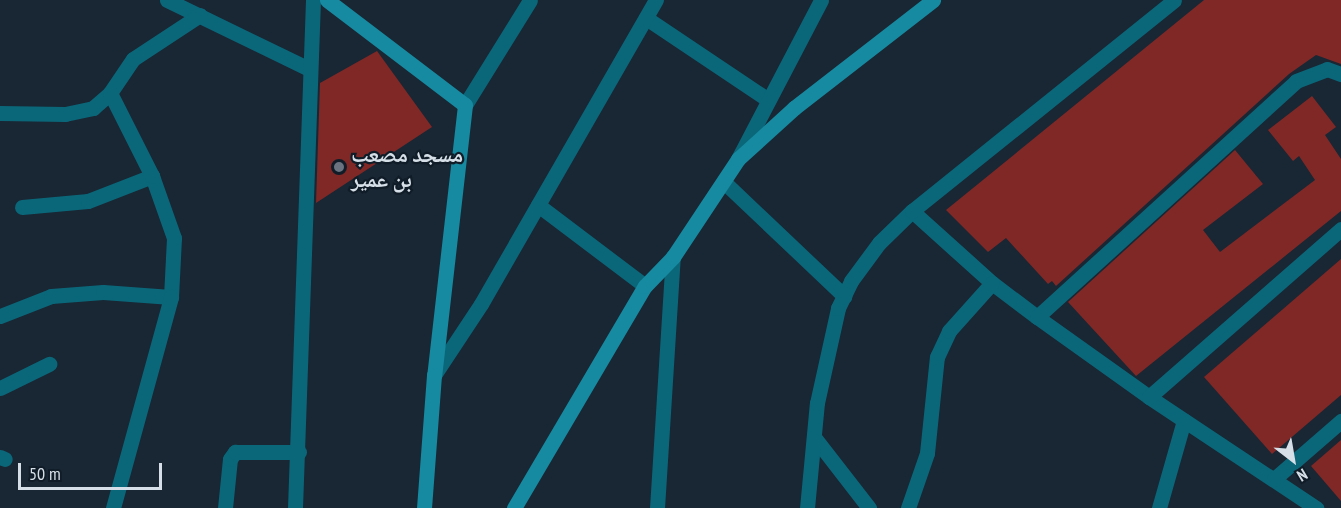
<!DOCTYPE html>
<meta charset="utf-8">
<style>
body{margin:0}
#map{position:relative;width:1341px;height:508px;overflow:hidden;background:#192633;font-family:"PT Sans Narrow","Noto Naskh Arabic",sans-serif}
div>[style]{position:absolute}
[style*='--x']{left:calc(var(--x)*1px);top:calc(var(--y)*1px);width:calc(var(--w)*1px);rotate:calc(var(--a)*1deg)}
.building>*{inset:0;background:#7f2826}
.street>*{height:15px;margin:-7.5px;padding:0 7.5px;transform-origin:7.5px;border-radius:7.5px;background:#0a6779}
.secondary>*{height:15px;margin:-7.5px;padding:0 7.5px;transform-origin:7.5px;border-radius:7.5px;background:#168aa0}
.dots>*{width:16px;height:16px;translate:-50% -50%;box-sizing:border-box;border:3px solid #101d28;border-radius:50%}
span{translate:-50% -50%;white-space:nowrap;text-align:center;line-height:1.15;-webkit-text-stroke:4.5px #101d28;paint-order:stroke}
.poi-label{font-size:22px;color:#d6dfe7;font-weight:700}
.left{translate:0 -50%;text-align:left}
.north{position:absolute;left:1263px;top:430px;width:60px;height:60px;-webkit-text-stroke:4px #101d28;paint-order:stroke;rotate:149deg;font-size:16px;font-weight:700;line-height:24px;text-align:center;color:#d6dfe7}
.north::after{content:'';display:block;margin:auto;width:21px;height:27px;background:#d6dfe7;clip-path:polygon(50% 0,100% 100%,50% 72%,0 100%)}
.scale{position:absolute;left:18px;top:463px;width:144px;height:27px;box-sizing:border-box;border:3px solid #d6dfe7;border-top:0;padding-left:8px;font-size:18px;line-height:21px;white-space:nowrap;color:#d6dfe7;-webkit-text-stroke:4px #101d28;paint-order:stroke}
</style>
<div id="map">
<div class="building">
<div style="clip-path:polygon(1204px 0,1341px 0,1341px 64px,1316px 55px,1289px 74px,1056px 286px,1052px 281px,1048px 284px,1006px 238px,988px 252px,946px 210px)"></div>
<div style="clip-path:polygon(377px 51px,432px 127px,316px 203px,320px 83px)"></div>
<div style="clip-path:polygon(1312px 96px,1336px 127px,1325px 135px,1341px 159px,1341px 211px,1136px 376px,1068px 302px,1235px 150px,1263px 184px,1203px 230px,1220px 252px,1315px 180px,1299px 156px,1293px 161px,1268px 130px)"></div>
<div style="clip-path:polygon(1341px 259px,1341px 395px,1272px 454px,1204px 377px)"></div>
<div style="clip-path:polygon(1341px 440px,1341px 501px,1311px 466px)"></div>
</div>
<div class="street">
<div style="--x:167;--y:0;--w:158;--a:25.9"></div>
<div style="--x:646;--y:18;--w:146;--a:33.8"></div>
<div style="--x:465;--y:105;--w:123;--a:-58.2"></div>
<div style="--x:0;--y:113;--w:65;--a:0.9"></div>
<div style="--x:65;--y:114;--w:29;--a:-12"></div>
<div style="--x:93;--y:108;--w:23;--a:-41"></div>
<div style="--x:110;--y:93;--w:41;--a:-55.9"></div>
<div style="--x:133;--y:59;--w:80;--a:-33.3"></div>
<div style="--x:738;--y:159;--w:179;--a:-62.4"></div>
<div style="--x:724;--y:182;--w:166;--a:43.5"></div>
<div style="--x:538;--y:205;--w:134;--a:37.1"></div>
<div style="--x:22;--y:207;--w:66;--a:-5.2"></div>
<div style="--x:88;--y:201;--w:69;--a:-21.3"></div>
<div style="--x:912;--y:211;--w:108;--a:42"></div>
<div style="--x:992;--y:283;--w:56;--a:37.1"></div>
<div style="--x:1037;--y:317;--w:138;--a:35.5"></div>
<div style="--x:1149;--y:397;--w:201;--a:33.6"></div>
<div style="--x:0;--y:316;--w:55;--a:-21.4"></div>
<div style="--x:51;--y:296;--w:52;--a:-4.4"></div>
<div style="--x:103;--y:292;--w:68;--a:4.2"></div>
<div style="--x:171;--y:297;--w:59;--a:-87.1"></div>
<div style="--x:174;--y:238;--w:66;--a:-109.5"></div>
<div style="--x:152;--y:176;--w:93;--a:-116.8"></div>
<div style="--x:1037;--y:317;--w:350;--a:-42.3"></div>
<div style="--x:1296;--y:81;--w:33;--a:-21"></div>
<div style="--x:1327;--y:69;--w:15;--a:20"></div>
<div style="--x:434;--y:375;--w:85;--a:-56.5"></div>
<div style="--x:481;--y:304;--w:351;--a:-60.1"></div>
<div style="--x:0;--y:388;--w:55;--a:-26.1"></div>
<div style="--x:1149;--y:397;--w:255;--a:-41.2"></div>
<div style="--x:814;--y:437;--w:90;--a:52.2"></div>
<div style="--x:0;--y:457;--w:5;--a:22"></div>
<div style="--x:1274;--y:479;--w:89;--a:-40.9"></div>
<div style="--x:113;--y:508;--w:219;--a:-74.6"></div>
<div style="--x:225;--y:508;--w:49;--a:-84.2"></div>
<div style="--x:230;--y:459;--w:9;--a:-54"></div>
<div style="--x:235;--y:452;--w:64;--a:0"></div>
<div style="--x:295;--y:508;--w:508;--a:-87.97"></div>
<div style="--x:657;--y:508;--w:252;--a:-86.4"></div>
<div style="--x:807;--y:508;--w:105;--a:-84.6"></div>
<div style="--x:817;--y:403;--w:97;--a:-77.5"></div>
<div style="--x:838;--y:308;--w:30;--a:-64"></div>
<div style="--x:851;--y:281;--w:47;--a:-53.6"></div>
<div style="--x:879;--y:243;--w:46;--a:-44.1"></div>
<div style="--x:912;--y:211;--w:336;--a:-38.8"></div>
<div style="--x:908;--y:508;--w:58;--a:-70.9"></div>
<div style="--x:927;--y:453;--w:97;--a:-84.1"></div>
<div style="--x:937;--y:357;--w:29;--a:-65"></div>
<div style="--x:949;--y:331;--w:64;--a:-48.1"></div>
<div style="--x:1159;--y:508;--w:91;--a:-74.1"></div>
</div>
<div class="secondary">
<div style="--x:327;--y:0;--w:173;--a:37.3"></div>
<div style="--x:465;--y:105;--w:272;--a:96.5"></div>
<div style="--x:434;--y:375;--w:133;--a:94.3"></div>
<div style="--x:514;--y:508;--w:258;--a:-59.5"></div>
<div style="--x:645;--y:286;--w:40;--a:-46"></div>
<div style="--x:673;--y:257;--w:118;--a:-56.4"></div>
<div style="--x:738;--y:159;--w:76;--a:-42.3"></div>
<div style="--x:794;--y:108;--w:176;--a:-37.8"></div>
</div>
<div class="dots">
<div style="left:339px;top:167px;background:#6b7280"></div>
</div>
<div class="poi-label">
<span class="left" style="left:351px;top:167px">مسجد مصعب<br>بن عمير</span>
</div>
<div class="north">N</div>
<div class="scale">50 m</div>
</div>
